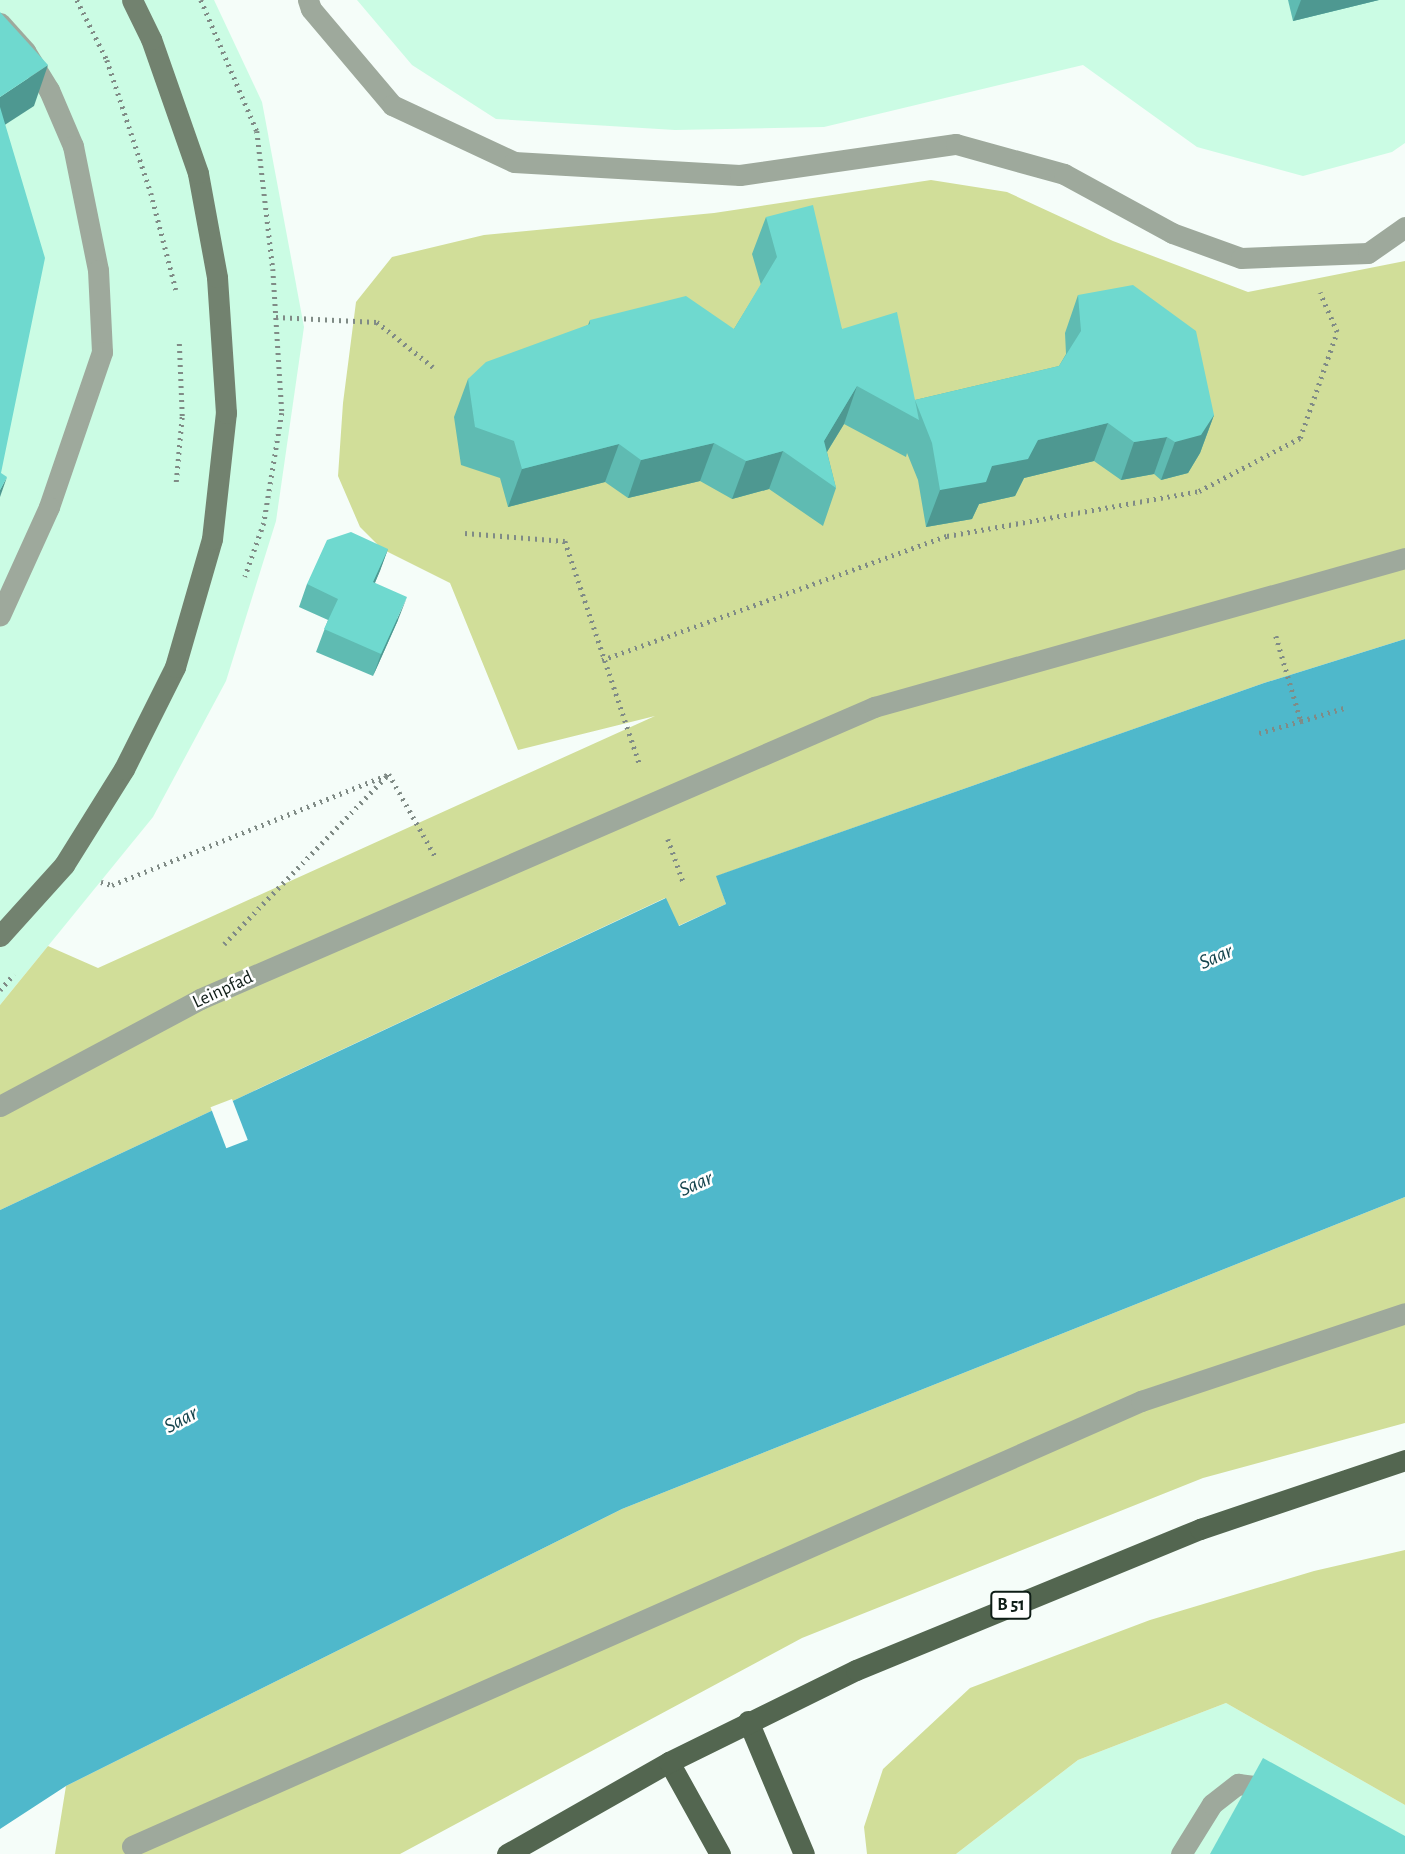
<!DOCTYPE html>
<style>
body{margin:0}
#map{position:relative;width:1405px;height:1854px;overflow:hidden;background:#f5fdf9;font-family:"Alegreya Sans",sans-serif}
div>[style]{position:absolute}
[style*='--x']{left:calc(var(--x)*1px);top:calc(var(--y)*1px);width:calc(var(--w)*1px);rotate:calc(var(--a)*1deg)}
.built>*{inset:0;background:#cbfce4}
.green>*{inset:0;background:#d1de99}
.water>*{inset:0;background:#4fb8cb}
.pier>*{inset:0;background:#f5fdf9;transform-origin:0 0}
.path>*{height:4.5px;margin-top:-2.25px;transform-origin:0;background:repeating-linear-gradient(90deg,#808b86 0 2px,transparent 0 7px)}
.lane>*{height:21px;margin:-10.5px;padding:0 10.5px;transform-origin:10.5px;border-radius:10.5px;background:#9ea99c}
.secondary>*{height:21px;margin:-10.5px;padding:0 10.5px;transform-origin:10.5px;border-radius:10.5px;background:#72826f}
.primary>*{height:21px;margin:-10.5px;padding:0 10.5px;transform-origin:10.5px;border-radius:10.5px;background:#536650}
.wall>*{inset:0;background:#5fbbb2}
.shaded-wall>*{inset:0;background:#4e9891}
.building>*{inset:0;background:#6fd9cf}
span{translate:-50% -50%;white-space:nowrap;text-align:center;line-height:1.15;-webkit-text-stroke:5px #fff;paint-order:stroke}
.shield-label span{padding:2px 5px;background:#fff;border:2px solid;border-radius:5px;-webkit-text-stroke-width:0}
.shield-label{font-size:18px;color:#0f1d17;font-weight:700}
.street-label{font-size:19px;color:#0f1d17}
.water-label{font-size:21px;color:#16454e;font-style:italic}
</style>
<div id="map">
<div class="built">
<div style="clip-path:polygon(0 0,214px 0,262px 102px,304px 327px,276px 521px,226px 681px,153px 817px,0 1005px)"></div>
<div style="clip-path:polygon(357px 0,1405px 0,1405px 143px,1392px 152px,1303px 176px,1197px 147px,1083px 65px,824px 127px,675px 130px,496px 119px,412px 65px)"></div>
<div style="clip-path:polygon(1226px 1703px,1405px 1805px,1405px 1854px,956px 1854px,1078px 1760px)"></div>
</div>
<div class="green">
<div style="clip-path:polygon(931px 180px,1007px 192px,1113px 241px,1248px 292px,1405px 261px,1405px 639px,1264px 683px,717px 876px,726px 904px,678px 926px,665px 898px,0 1210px,0 1005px,48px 946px,98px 968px,655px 716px,518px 750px,450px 583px,382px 549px,360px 527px,338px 476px,343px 403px,356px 302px,392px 257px,484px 235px,714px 213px)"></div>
<div style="clip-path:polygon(1405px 1197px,1405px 1423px,1203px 1478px,802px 1638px,400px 1854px,55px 1854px,66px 1786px,622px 1509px)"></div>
<div style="clip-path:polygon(1405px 1550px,1405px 1805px,1226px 1703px,1078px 1760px,956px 1854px,867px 1854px,864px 1827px,883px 1769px,970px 1688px,1150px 1620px,1314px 1571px)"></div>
</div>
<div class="water">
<div style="clip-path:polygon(1405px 639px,1405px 1197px,622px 1509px,66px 1786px,0 1829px,0 1210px,666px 898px,679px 926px,726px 904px,716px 876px,1264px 683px)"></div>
</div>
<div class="pier">
<div style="left:232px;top:1099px;width:44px;height:23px;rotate:69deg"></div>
</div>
<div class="path">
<div style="--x:77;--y:0;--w:67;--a:63.4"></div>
<div style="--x:107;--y:60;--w:140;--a:71.7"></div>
<div style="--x:151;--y:193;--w:100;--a:75.5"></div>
<div style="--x:201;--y:0;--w:142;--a:66.9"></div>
<div style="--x:257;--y:131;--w:139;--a:83.4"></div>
<div style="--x:273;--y:269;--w:144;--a:86.4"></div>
<div style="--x:282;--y:413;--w:111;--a:99.3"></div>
<div style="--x:264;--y:523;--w:57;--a:109.4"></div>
<div style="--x:276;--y:317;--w:101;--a:2.8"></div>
<div style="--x:377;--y:322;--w:72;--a:38.8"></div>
<div style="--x:176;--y:482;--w:66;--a:-84.8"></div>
<div style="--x:182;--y:416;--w:76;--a:-92.3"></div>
<div style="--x:465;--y:533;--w:100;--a:4.6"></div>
<div style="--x:565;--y:541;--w:236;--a:71.5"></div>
<div style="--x:1276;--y:636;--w:89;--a:73.6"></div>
<div style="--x:1301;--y:721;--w:45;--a:-16.8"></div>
<div style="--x:602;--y:660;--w:367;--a:-19.8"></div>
<div style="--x:947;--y:536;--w:256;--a:-10.1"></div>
<div style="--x:1199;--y:491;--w:114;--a:-27.7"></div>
<div style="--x:1300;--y:438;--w:112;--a:-70.8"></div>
<div style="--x:1337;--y:332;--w:43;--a:-113.6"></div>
<div style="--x:1259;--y:733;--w:44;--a:-15.9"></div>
<div style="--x:389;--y:774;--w:94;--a:60.7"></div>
<div style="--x:668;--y:839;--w:48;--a:70.4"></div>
<div style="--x:101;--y:882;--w:11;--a:15"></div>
<div style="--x:112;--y:885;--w:298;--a:-21.8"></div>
<div style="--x:224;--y:944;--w:233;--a:-45.9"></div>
<div style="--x:0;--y:990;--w:21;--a:-49"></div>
</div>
<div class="lane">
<div style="--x:308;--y:0;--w:9;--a:72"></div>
<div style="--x:311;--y:9;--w:126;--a:49.8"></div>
<div style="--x:392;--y:105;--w:135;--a:25"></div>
<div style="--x:514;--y:162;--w:226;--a:3.3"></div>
<div style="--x:740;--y:175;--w:218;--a:-8.2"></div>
<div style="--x:956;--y:144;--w:112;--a:15.5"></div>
<div style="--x:1064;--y:174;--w:123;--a:28.6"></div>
<div style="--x:1172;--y:233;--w:73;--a:19.9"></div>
<div style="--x:1241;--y:258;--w:127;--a:-2.3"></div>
<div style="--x:1368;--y:253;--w:45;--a:-35.1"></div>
<div style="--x:0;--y:23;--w:38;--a:48"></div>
<div style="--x:25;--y:51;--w:46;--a:58.4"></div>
<div style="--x:49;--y:90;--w:61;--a:66.8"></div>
<div style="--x:73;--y:146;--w:126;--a:78.6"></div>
<div style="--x:98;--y:270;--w:82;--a:87.2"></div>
<div style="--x:102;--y:352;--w:164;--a:108.9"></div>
<div style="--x:49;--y:507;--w:119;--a:114.4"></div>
<div style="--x:0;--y:1106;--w:227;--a:-28.1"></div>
<div style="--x:200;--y:999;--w:735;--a:-23.42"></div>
<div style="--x:874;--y:707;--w:552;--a:-15.67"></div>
<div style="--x:132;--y:1846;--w:1103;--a:-23.8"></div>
<div style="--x:1141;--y:1401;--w:278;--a:-18.4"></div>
<div style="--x:1181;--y:1854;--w:59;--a:-58.2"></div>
<div style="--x:1212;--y:1804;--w:33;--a:-38"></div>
<div style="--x:1238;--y:1784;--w:26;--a:7"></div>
<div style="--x:1264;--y:1787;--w:13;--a:27"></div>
</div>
<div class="secondary">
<div style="--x:0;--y:936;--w:96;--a:-48"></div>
<div style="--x:64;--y:865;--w:113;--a:-58"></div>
<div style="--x:124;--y:769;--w:114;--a:-63.4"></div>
<div style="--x:175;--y:667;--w:133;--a:-73.9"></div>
<div style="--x:212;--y:539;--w:127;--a:-83.7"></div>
<div style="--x:226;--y:413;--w:136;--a:-93.8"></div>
<div style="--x:217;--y:277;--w:106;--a:-100.4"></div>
<div style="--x:198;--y:173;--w:142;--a:-109.3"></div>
<div style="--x:151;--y:39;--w:43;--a:-116"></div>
</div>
<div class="primary">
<div style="--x:748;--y:1721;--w:144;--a:67.2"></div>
<div style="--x:669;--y:1762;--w:105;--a:61"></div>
<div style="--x:507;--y:1854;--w:186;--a:-29.6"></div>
<div style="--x:669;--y:1762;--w:208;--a:-26.2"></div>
<div style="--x:856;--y:1670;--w:372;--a:-22.3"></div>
<div style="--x:1200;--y:1529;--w:216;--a:-18.6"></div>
</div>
<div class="wall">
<div style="clip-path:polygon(1288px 0,1379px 0,1293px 21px)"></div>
<div style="clip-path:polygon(766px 217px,842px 329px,915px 400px,1059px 366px,1066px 354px,1065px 333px,1078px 295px,1214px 415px,1200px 453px,1188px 473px,1161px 480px,1154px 474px,1121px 480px,1094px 461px,1024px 478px,1015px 496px,979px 504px,972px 519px,926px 527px,918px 480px,907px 453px,906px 457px,844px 424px,827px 452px,836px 488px,823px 526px,769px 489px,732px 499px,700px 481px,628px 498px,605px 482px,508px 507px,500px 478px,461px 465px,454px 417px,468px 379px,588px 325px,590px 320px,734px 329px,761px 285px,752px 254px)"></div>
<div style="clip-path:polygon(388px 549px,375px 583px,398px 620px,373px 676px,316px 652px,328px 620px,299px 607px,307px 584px)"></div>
</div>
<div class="shaded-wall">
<div style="clip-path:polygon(1301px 0,1379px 0,1293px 21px)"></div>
<div style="clip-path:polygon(48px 65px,34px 106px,0 128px,0 97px)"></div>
<div style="clip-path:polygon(857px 386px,844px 424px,814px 473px,824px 441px)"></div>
<div style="clip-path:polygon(1214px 415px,1200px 453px,1188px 473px,1161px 480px,1175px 442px)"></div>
<div style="clip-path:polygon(1108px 423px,1094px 461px,1024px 478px,1015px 496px,979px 504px,972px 519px,926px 527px,940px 490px,992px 466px,1038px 440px)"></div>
<div style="clip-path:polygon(1167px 437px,1154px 474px,1121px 480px,1134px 442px)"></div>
<div style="clip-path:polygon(714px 443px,700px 481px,628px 498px,641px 460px)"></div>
<div style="clip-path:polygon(619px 444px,605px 482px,508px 507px,522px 469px)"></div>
<div style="clip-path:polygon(783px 451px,769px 489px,732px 499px,746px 461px)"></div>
<div style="clip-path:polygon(7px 477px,0 497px,0 490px)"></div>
<div style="clip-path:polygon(388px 549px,380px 571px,365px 605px,373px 582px)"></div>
<div style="clip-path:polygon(407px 597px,398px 620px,373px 676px,381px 654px)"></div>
</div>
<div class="building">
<div style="clip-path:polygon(0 12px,48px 65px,0 97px)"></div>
<div style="clip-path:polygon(0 107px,45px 258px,1px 473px,7px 477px,0 490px)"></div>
<div style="clip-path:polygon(813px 205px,842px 329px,897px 312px,915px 400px,1059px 366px,1081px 331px,1078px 295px,1133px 285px,1196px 331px,1214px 415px,1201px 435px,1175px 442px,1167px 437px,1134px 442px,1108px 423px,1038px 440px,1028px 459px,992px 466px,986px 482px,940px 490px,932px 443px,915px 400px,919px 420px,857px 386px,824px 441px,836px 488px,783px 451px,746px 461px,714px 443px,641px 460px,619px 444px,522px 469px,514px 441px,475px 427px,468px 379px,486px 362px,590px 324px,590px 320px,686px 296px,734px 329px,777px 257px,766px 217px)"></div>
<div style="clip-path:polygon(351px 532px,388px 549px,373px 582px,407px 597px,381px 654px,324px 629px,338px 599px,307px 584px,327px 540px)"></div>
<div style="clip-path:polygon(1263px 1758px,1405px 1836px,1405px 1854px,1210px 1854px)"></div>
</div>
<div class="shield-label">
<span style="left:1011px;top:1605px">B 51</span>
</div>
<div class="street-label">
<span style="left:223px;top:990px;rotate:-25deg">Leinpfad</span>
</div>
<div class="water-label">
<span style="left:1216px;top:957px;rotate:-24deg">Saar</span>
<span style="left:696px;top:1184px;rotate:-24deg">Saar</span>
<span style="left:181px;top:1420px;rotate:-29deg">Saar</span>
</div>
</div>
